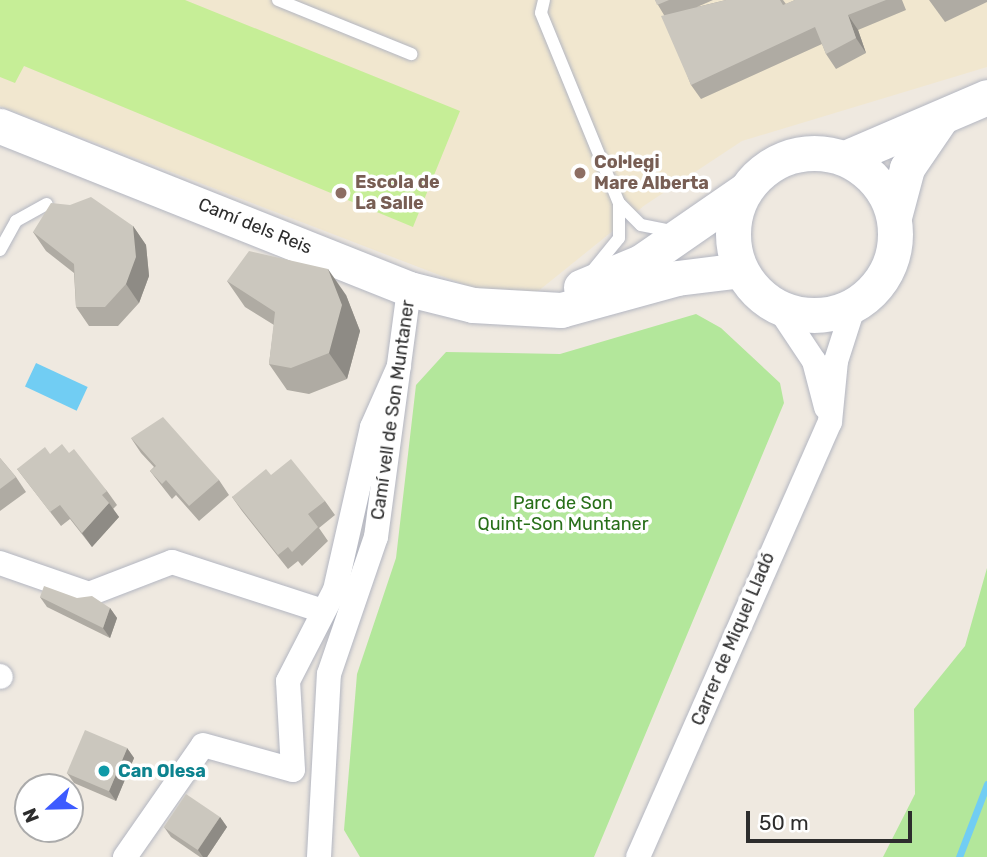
<!DOCTYPE html>
<meta charset="utf-8">
<style>
body{margin:0}
#map{position:relative;width:987px;height:857px;overflow:hidden;background:#efe9e0;font-family:Rubik,sans-serif}
div>[style]{position:absolute}
[style*='--x']{left:calc(var(--x)*1px);top:calc(var(--y)*1px);width:calc(var(--w)*1px);rotate:calc(var(--a)*1deg)}
.education>*{inset:0;background:#f1e7cf}
.green>*{inset:0;background:#b3e79b}
.pitch>*{inset:0;background:#c6ee97}
.water>*{inset:0;background:#71cdf3;transform-origin:0 0}
.stream>*{height:7px;margin:-3.5px;padding:0 3.5px;transform-origin:3.5px;border-radius:3.5px;background:#71cdf3}
.roads{filter:drop-shadow(0 0 2px #b3b6c1) drop-shadow(0 0 2px #b3b6c1)}
.lane>*{height:12px;margin:-6px;padding:0 6px;transform-origin:6px;border-radius:6px;background:#fff}
.street>*{height:24px;margin:-12px;padding:0 12px;transform-origin:12px;border-radius:12px;background:#fff}
.secondary>*{height:35px;margin:-17.5px;padding:0 17.5px;transform-origin:17.5px;border-radius:17.5px;background:#fff}
.secondary>.ring{margin:-17.5px;padding:0;box-sizing:content-box;background:none;border:35px solid #fff;border-radius:50%}
.wall>*{inset:0;background:#afaba3}
.shaded-wall>*{inset:0;background:#8e8b85}
.building>*{inset:0;background:#cbc7be;transform-origin:0 0}
.dots>*{width:19px;height:19px;translate:-50% -50%;box-sizing:border-box;border:4px solid #fff;border-radius:50%}
span{translate:-50% -50%;white-space:nowrap;text-align:center;line-height:1.15;-webkit-text-stroke:7px #fff;paint-order:stroke}
.education-label{font-size:18px;color:#785e54;font-weight:700}
.left{translate:0 -50%;text-align:left}
.street-label{font-size:18px;color:#2d2d2d}
.park-label{font-size:18px;color:#286f19}
.culture-label{font-size:18px;color:#0d838f;font-weight:700}
.north{position:absolute;left:14px;top:773px;width:70px;height:70px;box-sizing:border-box;background:#fff;border:2px solid #ababab;border-radius:50%;rotate:248deg;font-size:19px;font-weight:700;line-height:28px;text-align:center;color:#2d2d2d}
.north::after{content:'';display:block;margin:auto;width:24px;height:32px;background:#3d5bff;clip-path:polygon(50% 0,100% 100%,50% 72%,0 100%)}
.scale{position:absolute;left:746px;top:811px;width:166px;height:32px;box-sizing:border-box;border:4px solid #2d2d2d;border-top:0;padding-left:9px;font-size:21px;line-height:24px;white-space:nowrap;color:#2d2d2d;-webkit-text-stroke:5px #fff;paint-order:stroke}
</style>
<div id="map">
<div class="education">
<div style="clip-path:polygon(0 0,987px 0,987px 67px,742px 141px,645px 205px,537px 292px,486px 293px,0 106px)"></div>
</div>
<div class="green">
<div style="clip-path:polygon(696px 314px,721px 328px,780px 383px,784px 403px,594px 857px,360px 857px,344px 830px,357px 674px,396px 558px,416px 385px,446px 352px,560px 354px)"></div>
<div style="clip-path:polygon(987px 568px,987px 857px,883px 857px,915px 794px,914px 709px,965px 646px)"></div>
</div>
<div class="pitch">
<div style="clip-path:polygon(0 0,185px 0,460px 111px,413px 227px,24px 66px,15px 83px,0 77px)"></div>
</div>
<div class="water">
<div style="left:36px;top:363px;width:57px;height:26px;rotate:25deg"></div>
</div>
<div class="stream">
<div style="--x:959;--y:857;--w:78;--a:-69"></div>
</div>
<div class="roads">
<div class="lane">
<div style="--x:278;--y:0;--w:144;--a:22.1"></div>
<div style="--x:544;--y:0;--w:13;--a:103"></div>
<div style="--x:541;--y:13;--w:205;--a:67.7"></div>
<div style="--x:619;--y:203;--w:31;--a:45"></div>
<div style="--x:641;--y:225;--w:33;--a:11"></div>
<div style="--x:0;--y:250;--w:33;--a:-61"></div>
<div style="--x:16;--y:221;--w:35;--a:-29"></div>
<div style="--x:593;--y:270;--w:41;--a:-50.9"></div>
<div style="--x:619;--y:238;--w:35;--a:-90"></div>
</div>
<div class="street">
<div style="--x:778;--y:307;--w:65;--a:56.3"></div>
<div style="--x:814;--y:361;--w:48;--a:75.4"></div>
<div style="--x:0;--y:563;--w:94;--a:19.2"></div>
<div style="--x:89;--y:594;--w:89;--a:-21.1"></div>
<div style="--x:172;--y:562;--w:159;--a:18"></div>
<div style="--x:0;--y:676;--w:1;--a:45"></div>
<div style="--x:125;--y:857;--w:136;--a:-55.1"></div>
<div style="--x:203;--y:745;--w:93;--a:15.5"></div>
<div style="--x:293;--y:770;--w:89;--a:-93.2"></div>
<div style="--x:288;--y:681;--w:102;--a:-62.7"></div>
<div style="--x:335;--y:590;--w:167;--a:-77.2"></div>
<div style="--x:372;--y:427;--w:67;--a:-66.1"></div>
<div style="--x:319;--y:857;--w:183;--a:-86.9"></div>
<div style="--x:329;--y:674;--w:145;--a:-71.1"></div>
<div style="--x:376;--y:537;--w:250;--a:-82.4"></div>
<div style="--x:638;--y:857;--w:475;--a:-66.2"></div>
<div style="--x:830;--y:422;--w:61;--a:-84.4"></div>
<div style="--x:836;--y:361;--w:59;--a:-72.2"></div>
</div>
<div class="secondary">
<div style="--x:0;--y:126;--w:440;--a:21.7"></div>
<div style="--x:409;--y:289;--w:66;--a:14"></div>
<div style="--x:473;--y:305;--w:88;--a:3.3"></div>
<div style="--x:561;--y:310;--w:120;--a:-15.4"></div>
<div style="--x:677;--y:278;--w:64;--a:-7.1"></div>
<div class="ring" style="left:733px;top:153px;width:127px;height:127px"></div>
<div style="--x:845;--y:158;--w:155;--a:-23.2"></div>
<div style="--x:894;--y:217;--w:51;--a:-75.1"></div>
<div style="--x:907;--y:168;--w:60;--a:-55.8"></div>
<div style="--x:581;--y:287;--w:65;--a:-22.6"></div>
<div style="--x:641;--y:262;--w:126;--a:-34.7"></div>
</div>
</div>
<div class="wall">
<div style="clip-path:polygon(655px 0,713px 0,697px 7px,726px 0,783px 0,786px 4px,795px 0,902px 0,906px 10px,858px 30px,866px 53px,836px 69px,826px 54px,822px 44px,701px 99px,691px 85px,664px 15px)"></div>
<div style="clip-path:polygon(929px 0,987px 0,987px 2px,945px 22px)"></div>
<div style="clip-path:polygon(133px 226px,146px 245px,149px 276px,139px 303px,118px 326px,89px 326px,76px 307px,74px 273px,46px 251px,33px 232px)"></div>
<div style="clip-path:polygon(227px 281px,346px 295px,360px 331px,347px 379px,309px 394px,287px 390px,269px 364px,274px 325px,245px 307px)"></div>
<div style="clip-path:polygon(131px 438px,219px 480px,229px 495px,199px 521px,176px 495px,172px 499px,150px 471px,154px 467px,141px 453px)"></div>
<div style="clip-path:polygon(69px 453px,107px 491px,117px 505px,113px 509px,119px 517px,92px 547px,70px 519px,61px 526px,17px 469px)"></div>
<div style="clip-path:polygon(0 458px,16px 477px,26px 492px,0 511px)"></div>
<div style="clip-path:polygon(271px 475px,325px 501px,335px 515px,319px 528px,328px 541px,302px 566px,298px 561px,288px 569px,242px 511px,232px 497px)"></div>
<div style="clip-path:polygon(40px 597px,110px 608px,117px 618px,110px 638px,47px 607px)"></div>
<div style="clip-path:polygon(127px 748px,134px 758px,116px 801px,74px 783px,67px 773px)"></div>
<div style="clip-path:polygon(220px 817px,227px 827px,207px 857px,200px 857px,171px 837px,164px 827px)"></div>
</div>
<div class="shaded-wall">
<div style="clip-path:polygon(848px 15px,858px 30px,866px 53px,856px 38px)"></div>
<div style="clip-path:polygon(133px 226px,146px 245px,149px 276px,139px 303px,126px 284px)"></div>
<div style="clip-path:polygon(328px 269px,346px 295px,360px 331px,347px 379px,329px 353px)"></div>
<div style="clip-path:polygon(109px 503px,119px 517px,92px 547px,82px 533px)"></div>
<div style="clip-path:polygon(110px 608px,117px 618px,110px 638px,103px 628px)"></div>
<div style="clip-path:polygon(127px 748px,134px 758px,116px 801px,109px 791px)"></div>
<div style="clip-path:polygon(220px 817px,227px 827px,207px 857px,203px 857px,198px 850px)"></div>
</div>
<div class="building">
<div style="clip-path:polygon(655px 0,669px 0,657px 5px)"></div>
<div style="clip-path:polygon(726px 0,780px 0,783px 5px,795px 0,886px 0,848px 15px,856px 38px,826px 54px,815px 27px,691px 85px,661px 16px)"></div>
<div style="clip-path:polygon(91px 197px,133px 226px,136px 257px,126px 284px,105px 307px,76px 307px,74px 264px,33px 232px,51px 203px,70px 205px)"></div>
<div style="clip-path:polygon(249px 251px,328px 269px,342px 305px,329px 353px,291px 368px,269px 364px,275px 312px,227px 281px)"></div>
<div style="clip-path:polygon(163px 417px,219px 480px,189px 506px,166px 480px,162px 484px,150px 471px,156px 466px,131px 438px)"></div>
<div style="clip-path:polygon(62px 444px,69px 453px,74px 449px,107px 491px,102px 495px,109px 503px,82px 533px,60px 505px,50px 512px,17px 469px,45px 447px,50px 454px)"></div>
<div style="clip-path:polygon(0 458px,16px 477px,0 489px)"></div>
<div style="clip-path:polygon(291px 459px,325px 501px,308px 514px,318px 527px,292px 552px,288px 547px,278px 555px,232px 497px,266px 469px,271px 475px)"></div>
<div style="clip-path:polygon(44px 586px,77px 598px,92px 596px,110px 608px,103px 628px,40px 597px)"></div>
<div style="left:85px;top:730px;width:46px;height:47px;rotate:23deg"></div>
<div style="left:186px;top:794px;width:41px;height:40px;rotate:34deg"></div>
</div>
<div class="dots">
<div style="left:580px;top:173px;background:#8d6e63"></div>
<div style="left:341px;top:193px;background:#8d6e63"></div>
<div style="left:104px;top:771px;background:#0f9aa8"></div>
</div>
<div class="education-label">
<span class="left" style="left:594px;top:173px">Col·legi<br>Mare Alberta</span>
<span class="left" style="left:355px;top:193px">Escola de<br>La Salle</span>
</div>
<div class="street-label">
<span style="left:255px;top:226px;rotate:22deg">Camí dels Reis</span>
<span style="left:393px;top:410px;rotate:-82deg">Camí vell de Son Muntaner</span>
<span style="left:733px;top:639px;rotate:-67deg">Carrer de Miquel Lladó</span>
</div>
<div class="park-label">
<span style="left:563px;top:514px">Parc de Son<br>Quint-Son Muntaner</span>
</div>
<div class="culture-label">
<span class="left" style="left:118px;top:771px">Can Olesa</span>
</div>
<div class="north">N</div>
<div class="scale">50 m</div>
</div>
